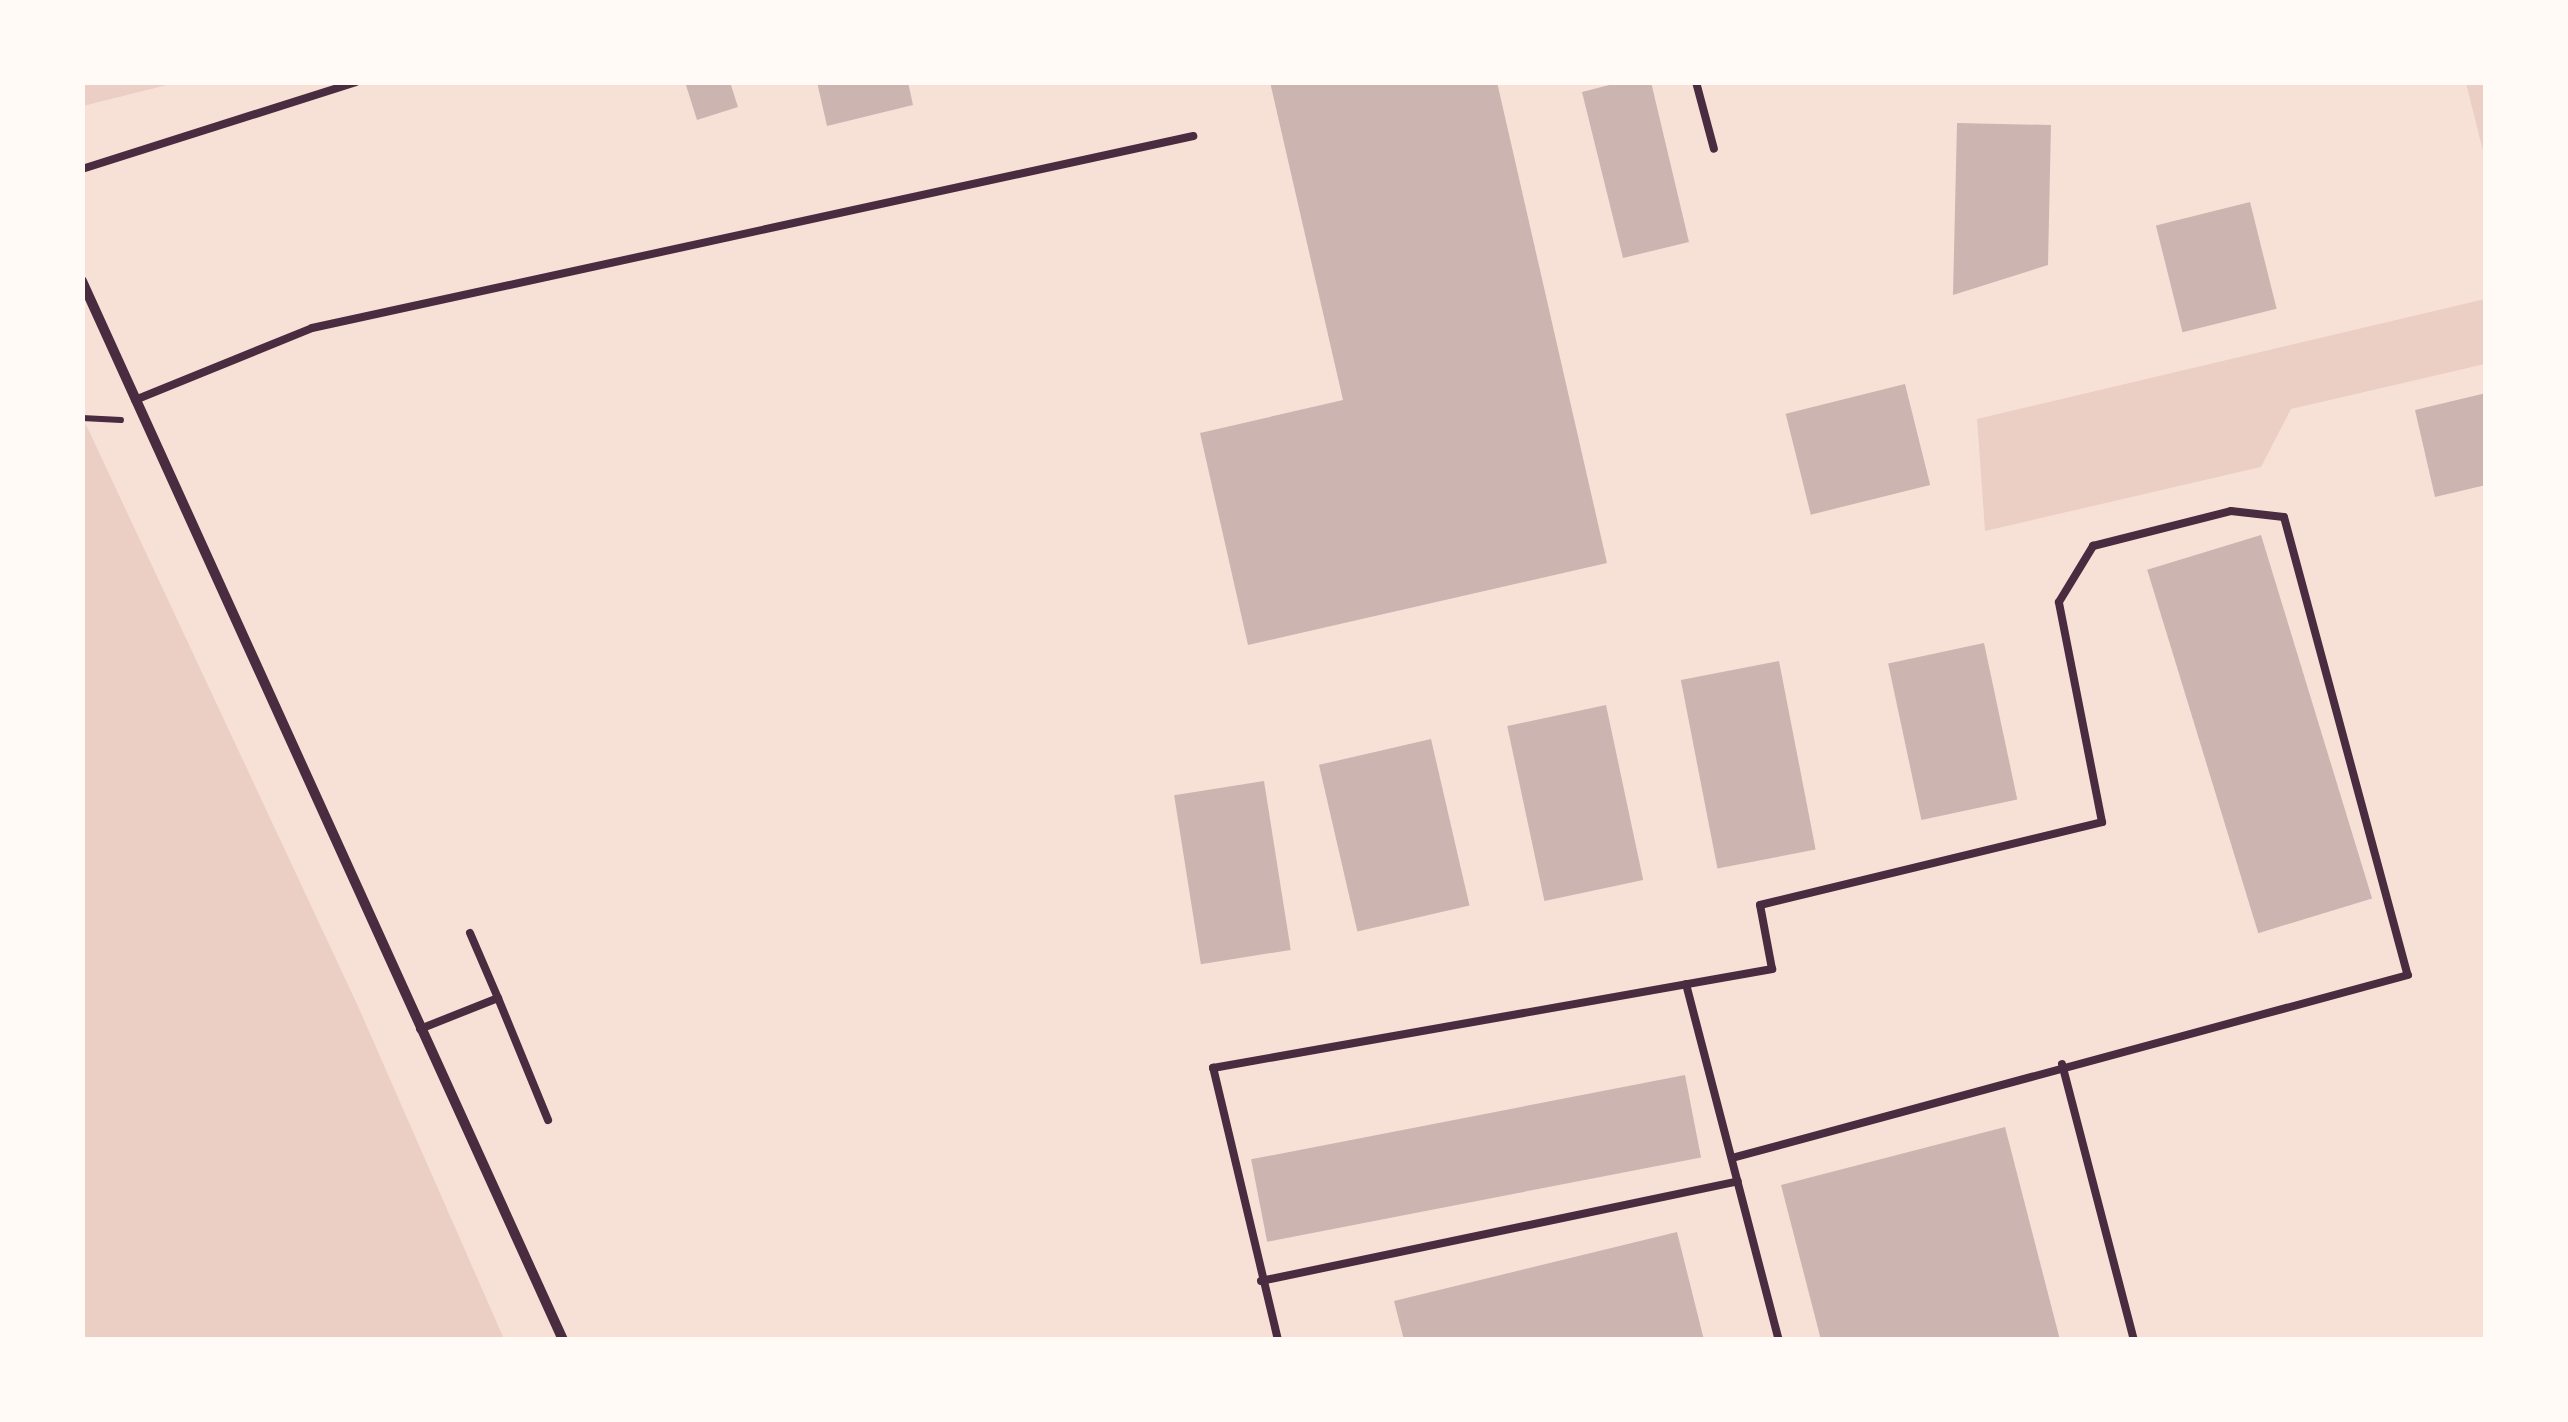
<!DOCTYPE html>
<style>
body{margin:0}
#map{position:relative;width:2568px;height:1422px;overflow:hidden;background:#f7e1d7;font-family:Lato,sans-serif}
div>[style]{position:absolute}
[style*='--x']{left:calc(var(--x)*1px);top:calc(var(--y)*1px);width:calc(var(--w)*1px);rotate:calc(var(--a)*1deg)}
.green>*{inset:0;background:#ebcfc5}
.building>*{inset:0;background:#ccb4b1;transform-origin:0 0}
.path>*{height:6px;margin:-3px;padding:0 3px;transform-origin:3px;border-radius:3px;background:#4a2c40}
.service>*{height:8px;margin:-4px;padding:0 4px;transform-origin:4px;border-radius:4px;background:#4a2c40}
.minor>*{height:10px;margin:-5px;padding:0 5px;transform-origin:5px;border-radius:5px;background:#4a2c40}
span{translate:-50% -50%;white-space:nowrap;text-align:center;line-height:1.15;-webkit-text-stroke:9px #fffaf5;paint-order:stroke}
.frame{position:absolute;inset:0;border:85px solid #fffaf5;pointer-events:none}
</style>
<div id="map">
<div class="green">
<div style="clip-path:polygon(83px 82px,175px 82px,175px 83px,83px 106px)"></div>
<div style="clip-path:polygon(2466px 83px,2485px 83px,2485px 159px)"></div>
<div style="clip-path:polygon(2485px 299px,2485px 364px,2291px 409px,2261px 467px,1985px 531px,1977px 419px)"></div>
<div style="clip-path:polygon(82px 416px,357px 1004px,504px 1339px,83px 1339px)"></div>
</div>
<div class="building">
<div style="clip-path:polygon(685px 82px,730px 82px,738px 107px,697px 120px)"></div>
<div style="clip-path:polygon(817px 82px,908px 82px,913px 105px,827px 126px)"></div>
<div style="clip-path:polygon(1270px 82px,1497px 82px,1607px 563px,1248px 645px,1200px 433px,1343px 400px)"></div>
<div style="clip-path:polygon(1621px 82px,1651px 82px,1689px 242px,1623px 258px,1582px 92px)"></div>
<div style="clip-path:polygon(1957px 123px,2051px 125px,2048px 265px,1953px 295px)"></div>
<div style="left:2250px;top:202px;width:110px;height:97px;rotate:76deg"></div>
<div style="left:1905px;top:384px;width:104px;height:123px;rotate:76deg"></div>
<div style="clip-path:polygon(2486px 393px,2486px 485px,2435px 497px,2415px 410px)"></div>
<div style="left:2261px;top:535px;width:380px;height:119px;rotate:73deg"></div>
<div style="left:1984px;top:643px;width:160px;height:98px;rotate:78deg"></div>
<div style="left:1779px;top:661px;width:192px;height:100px;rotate:79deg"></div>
<div style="left:1606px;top:705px;width:179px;height:101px;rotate:78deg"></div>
<div style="left:1431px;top:739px;width:171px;height:115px;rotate:77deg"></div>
<div style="left:1264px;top:781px;width:171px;height:91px;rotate:81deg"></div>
<div style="left:1685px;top:1075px;width:84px;height:442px;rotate:79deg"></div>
<div style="clip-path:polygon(2005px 1127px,2060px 1340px,1821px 1340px,1781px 1185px)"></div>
<div style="clip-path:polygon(1677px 1232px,1704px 1340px,1404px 1340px,1394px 1301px)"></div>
</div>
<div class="path">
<div style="--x:82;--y:418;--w:39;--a:3"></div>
</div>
<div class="service">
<div style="--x:1696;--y:82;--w:69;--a:75"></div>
<div style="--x:82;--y:169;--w:287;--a:-17.6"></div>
<div style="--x:135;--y:400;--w:191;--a:-22.1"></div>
<div style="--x:312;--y:328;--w:902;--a:-12.29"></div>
<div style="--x:470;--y:933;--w:71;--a:66.7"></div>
<div style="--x:1686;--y:984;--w:368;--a:75.4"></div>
<div style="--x:420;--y:1029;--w:84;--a:-21.7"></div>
<div style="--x:498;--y:998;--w:132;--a:67.7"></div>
<div style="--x:2062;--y:1064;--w:285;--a:75.4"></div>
<div style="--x:1261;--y:1281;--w:487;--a:-11.8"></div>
<div style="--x:1278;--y:1340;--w:280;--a:-103.4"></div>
<div style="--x:1213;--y:1068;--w:568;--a:-10.04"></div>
<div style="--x:1772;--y:969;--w:65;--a:-100.6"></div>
<div style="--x:1760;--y:905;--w:352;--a:-13.6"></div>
<div style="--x:2102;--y:822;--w:224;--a:-101.1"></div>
<div style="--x:2059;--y:602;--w:66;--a:-58.7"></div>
<div style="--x:2093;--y:546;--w:142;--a:-14.2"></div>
<div style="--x:2231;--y:511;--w:53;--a:6.5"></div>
<div style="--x:2284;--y:517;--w:474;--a:74.9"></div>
<div style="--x:2408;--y:975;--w:700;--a:164.85"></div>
</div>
<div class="minor">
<div style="--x:82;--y:281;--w:1163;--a:65.57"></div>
</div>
<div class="frame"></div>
</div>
